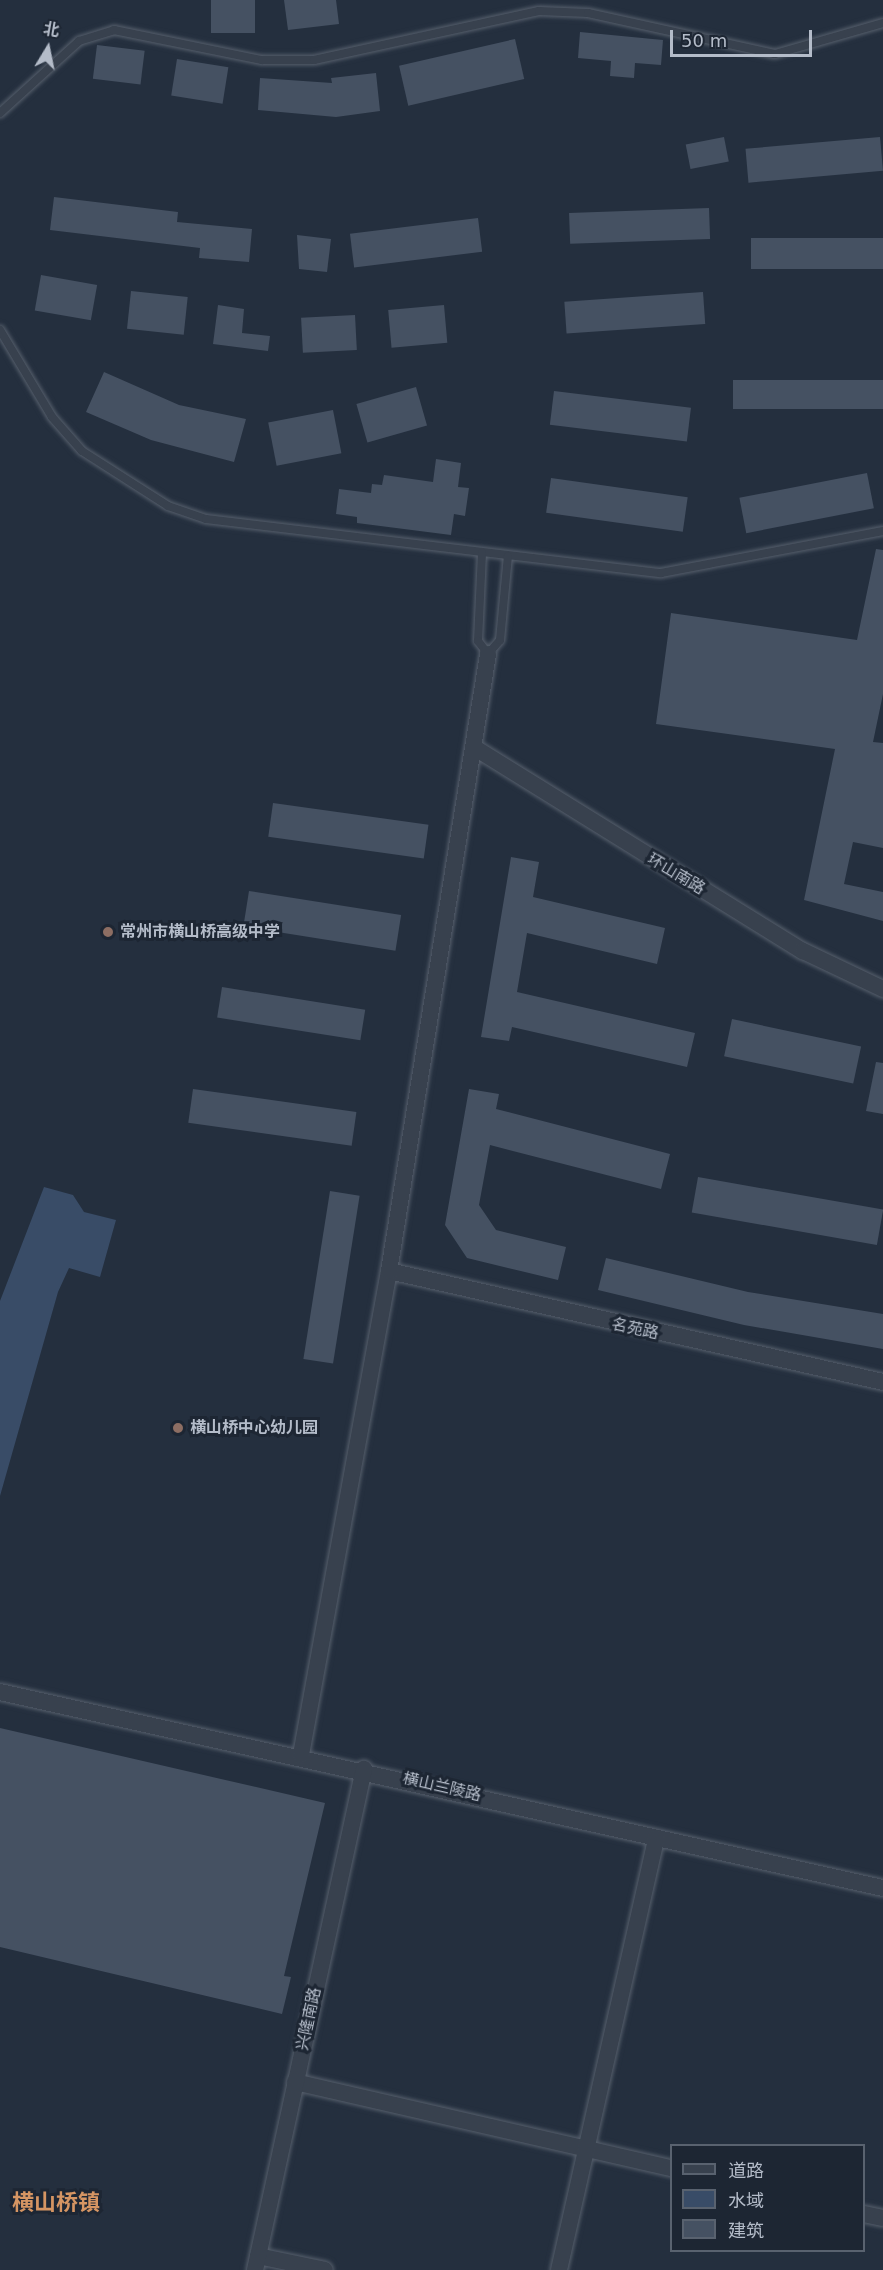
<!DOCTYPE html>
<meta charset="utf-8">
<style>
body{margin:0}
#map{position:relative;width:883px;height:2270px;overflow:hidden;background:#242f3e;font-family:"DejaVu Sans","Noto Sans SC",sans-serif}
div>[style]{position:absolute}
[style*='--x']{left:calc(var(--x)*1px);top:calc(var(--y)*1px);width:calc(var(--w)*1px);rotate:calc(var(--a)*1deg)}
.water>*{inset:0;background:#394c67}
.building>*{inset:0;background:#455162;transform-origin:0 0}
.roads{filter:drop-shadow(0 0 2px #565f6c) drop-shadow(0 0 2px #565f6c)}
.lane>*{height:8px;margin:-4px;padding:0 4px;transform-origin:4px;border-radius:4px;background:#38414e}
.street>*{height:16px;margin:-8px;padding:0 8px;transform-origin:8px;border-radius:8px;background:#38414e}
.dots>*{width:16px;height:16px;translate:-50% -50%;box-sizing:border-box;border:3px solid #1d2633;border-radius:50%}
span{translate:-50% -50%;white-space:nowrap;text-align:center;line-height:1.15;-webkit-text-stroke:6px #1d2633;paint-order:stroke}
.street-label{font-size:16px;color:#b4bcc9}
.poi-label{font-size:16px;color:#b4bcc9;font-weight:700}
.left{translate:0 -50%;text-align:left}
.district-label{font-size:22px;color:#d59563;font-weight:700}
.legend{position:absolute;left:670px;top:2144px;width:195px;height:108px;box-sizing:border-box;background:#1d2633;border:2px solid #59626f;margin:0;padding:8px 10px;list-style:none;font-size:18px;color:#b4bcc9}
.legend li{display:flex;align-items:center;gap:12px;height:30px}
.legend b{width:30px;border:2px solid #59626f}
.north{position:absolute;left:18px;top:18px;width:60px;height:60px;-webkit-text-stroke:4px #1d2633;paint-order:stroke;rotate:10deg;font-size:16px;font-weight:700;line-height:24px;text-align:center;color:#b4bcc9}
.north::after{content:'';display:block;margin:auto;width:21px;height:27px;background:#b4bcc9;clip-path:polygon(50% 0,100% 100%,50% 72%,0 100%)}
.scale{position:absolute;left:670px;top:30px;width:142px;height:27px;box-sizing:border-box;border:3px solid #b4bcc9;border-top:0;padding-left:8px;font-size:18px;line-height:21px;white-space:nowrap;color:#b4bcc9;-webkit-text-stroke:4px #1d2633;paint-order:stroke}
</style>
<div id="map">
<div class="water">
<div style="clip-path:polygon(44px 1187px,73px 1195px,84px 1212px,116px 1220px,100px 1277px,69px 1268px,58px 1292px,0 1496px,0 1301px)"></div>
</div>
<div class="building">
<div style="left:211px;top:0;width:44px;height:33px"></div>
<div style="clip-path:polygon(284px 0,336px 0,339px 24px,288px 30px)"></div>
<div style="clip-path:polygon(580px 32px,663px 40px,661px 65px,635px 63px,634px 78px,610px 76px,611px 61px,578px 58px)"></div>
<div style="left:515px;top:39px;width:41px;height:119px;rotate:77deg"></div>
<div style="left:97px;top:45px;width:48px;height:34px;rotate:7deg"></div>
<div style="left:177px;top:59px;width:52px;height:37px;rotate:9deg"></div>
<div style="clip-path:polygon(376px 73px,380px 111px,336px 117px,258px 110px,260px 78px,332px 83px,331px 78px)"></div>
<div style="left:724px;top:137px;width:25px;height:39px;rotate:79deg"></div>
<div style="left:880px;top:137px;width:34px;height:135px;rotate:85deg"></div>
<div style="clip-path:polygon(54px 197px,178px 212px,177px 222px,252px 229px,249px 262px,199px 258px,200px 248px,50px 230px)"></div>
<div style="left:709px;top:208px;width:31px;height:140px;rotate:88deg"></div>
<div style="left:478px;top:218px;width:34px;height:129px;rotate:83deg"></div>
<div style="clip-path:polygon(297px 235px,331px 239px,327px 272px,299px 269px)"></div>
<div style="left:883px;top:238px;width:31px;height:132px;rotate:90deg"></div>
<div style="left:41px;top:275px;width:57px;height:36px;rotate:10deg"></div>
<div style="left:131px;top:291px;width:57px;height:38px;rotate:6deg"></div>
<div style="left:703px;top:292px;width:32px;height:139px;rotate:86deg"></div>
<div style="clip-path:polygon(218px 305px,244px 309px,242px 333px,270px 336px,268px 351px,213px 344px)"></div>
<div style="left:444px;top:305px;width:38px;height:56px;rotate:85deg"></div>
<div style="left:355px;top:315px;width:35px;height:54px;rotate:87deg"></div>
<div style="clip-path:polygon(104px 372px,179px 405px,246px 419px,234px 462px,151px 440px,86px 412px)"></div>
<div style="left:883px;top:380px;width:29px;height:150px;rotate:90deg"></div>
<div style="left:416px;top:387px;width:40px;height:62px;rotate:74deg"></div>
<div style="left:554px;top:391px;width:138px;height:34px;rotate:7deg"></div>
<div style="left:333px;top:410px;width:44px;height:66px;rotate:79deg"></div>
<div style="clip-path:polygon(436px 459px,461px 463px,458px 487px,469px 488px,465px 516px,454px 514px,451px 535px,357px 523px,357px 517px,336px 514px,339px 489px,371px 493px,372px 484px,382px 485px,384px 475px,433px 482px)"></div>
<div style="left:867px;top:473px;width:36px;height:130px;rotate:79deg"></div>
<div style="left:551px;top:478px;width:138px;height:35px;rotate:8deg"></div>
<div style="clip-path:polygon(876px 549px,883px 550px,883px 694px,873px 742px,883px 743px,883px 848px,853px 842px,844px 884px,883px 892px,883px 921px,804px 900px,835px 749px,656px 724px,671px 613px,857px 640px)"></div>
<div style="left:273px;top:803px;width:157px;height:34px;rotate:8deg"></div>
<div style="clip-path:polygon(511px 857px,539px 862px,533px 897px,665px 928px,657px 964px,527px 933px,517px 992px,695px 1033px,687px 1067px,512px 1027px,509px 1041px,481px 1037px)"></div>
<div style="left:249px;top:891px;width:154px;height:36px;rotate:9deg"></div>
<div style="left:222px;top:987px;width:145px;height:31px;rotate:9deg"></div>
<div style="left:732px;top:1019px;width:132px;height:38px;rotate:12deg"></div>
<div style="clip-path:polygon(876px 1062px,883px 1063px,883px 1114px,866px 1111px)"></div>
<div style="left:193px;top:1089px;width:165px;height:34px;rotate:8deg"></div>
<div style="clip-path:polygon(469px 1089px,499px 1094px,496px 1109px,670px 1154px,661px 1189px,490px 1145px,479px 1205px,496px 1230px,566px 1247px,558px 1280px,467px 1258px,445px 1225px)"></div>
<div style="left:698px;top:1177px;width:188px;height:36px;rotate:10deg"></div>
<div style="left:330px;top:1191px;width:30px;height:170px;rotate:9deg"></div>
<div style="clip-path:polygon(606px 1258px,748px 1292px,883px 1314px,883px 1349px,744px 1325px,598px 1290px)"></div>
<div style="clip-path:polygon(0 1728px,325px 1803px,284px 1976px,291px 1977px,282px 2014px,0 1947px)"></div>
</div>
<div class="roads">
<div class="lane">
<div style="--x:0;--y:113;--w:107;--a:-42.3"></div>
<div style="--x:79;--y:41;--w:37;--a:-17"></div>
<div style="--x:114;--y:30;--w:151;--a:11.5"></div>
<div style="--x:262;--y:60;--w:52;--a:0"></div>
<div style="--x:314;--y:60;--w:230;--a:-12.3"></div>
<div style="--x:539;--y:11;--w:49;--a:2.3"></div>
<div style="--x:588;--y:13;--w:191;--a:12.4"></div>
<div style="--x:775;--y:54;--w:112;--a:-16"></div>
<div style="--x:0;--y:330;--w:101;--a:59.1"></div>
<div style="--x:52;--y:417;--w:45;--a:48.6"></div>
<div style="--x:82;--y:451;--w:102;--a:32.6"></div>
<div style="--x:168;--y:506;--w:40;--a:18.9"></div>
<div style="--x:206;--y:519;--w:458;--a:6.8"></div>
<div style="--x:661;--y:573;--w:226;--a:-10.7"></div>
<div style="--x:482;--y:553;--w:88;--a:92.6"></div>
<div style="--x:478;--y:641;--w:16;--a:52"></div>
<div style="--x:488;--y:654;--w:18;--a:-49"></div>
<div style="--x:500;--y:640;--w:84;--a:-84.6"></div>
</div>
<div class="street">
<div style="--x:475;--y:748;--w:386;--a:31.8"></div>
<div style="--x:803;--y:951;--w:89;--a:25.4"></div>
<div style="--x:389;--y:1271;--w:506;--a:12.66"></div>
<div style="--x:0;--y:1692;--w:904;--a:12.52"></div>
<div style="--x:301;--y:1755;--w:492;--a:-79.7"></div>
<div style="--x:389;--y:1271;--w:625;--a:-80.88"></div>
<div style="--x:295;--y:2082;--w:387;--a:12.9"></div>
<div style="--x:864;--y:2214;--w:19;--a:12"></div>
<div style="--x:258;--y:2256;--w:68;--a:11.8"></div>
<div style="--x:255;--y:2270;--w:513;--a:-77.73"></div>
<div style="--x:559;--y:2270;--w:443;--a:-77.3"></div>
</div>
</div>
<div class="dots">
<div style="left:108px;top:932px;background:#8d6e63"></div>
<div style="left:178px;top:1428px;background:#8d6e63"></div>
</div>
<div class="street-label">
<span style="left:676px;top:874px;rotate:31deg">环山南路</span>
<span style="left:635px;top:1329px;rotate:12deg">名苑路</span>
<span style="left:442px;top:1787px;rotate:13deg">横山兰陵路</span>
<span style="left:309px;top:2019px;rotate:-78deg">兴隆南路</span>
</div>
<div class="poi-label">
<span class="left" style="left:120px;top:932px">常州市横山桥高级中学</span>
<span class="left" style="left:190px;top:1428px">横山桥中心幼儿园</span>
</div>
<div class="district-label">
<span style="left:56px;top:2203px">横山桥镇</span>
</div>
<ul class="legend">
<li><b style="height:8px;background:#38414e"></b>道路</li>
<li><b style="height:16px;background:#394c67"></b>水域</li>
<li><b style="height:16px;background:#455162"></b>建筑</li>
</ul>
<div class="north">北</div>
<div class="scale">50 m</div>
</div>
